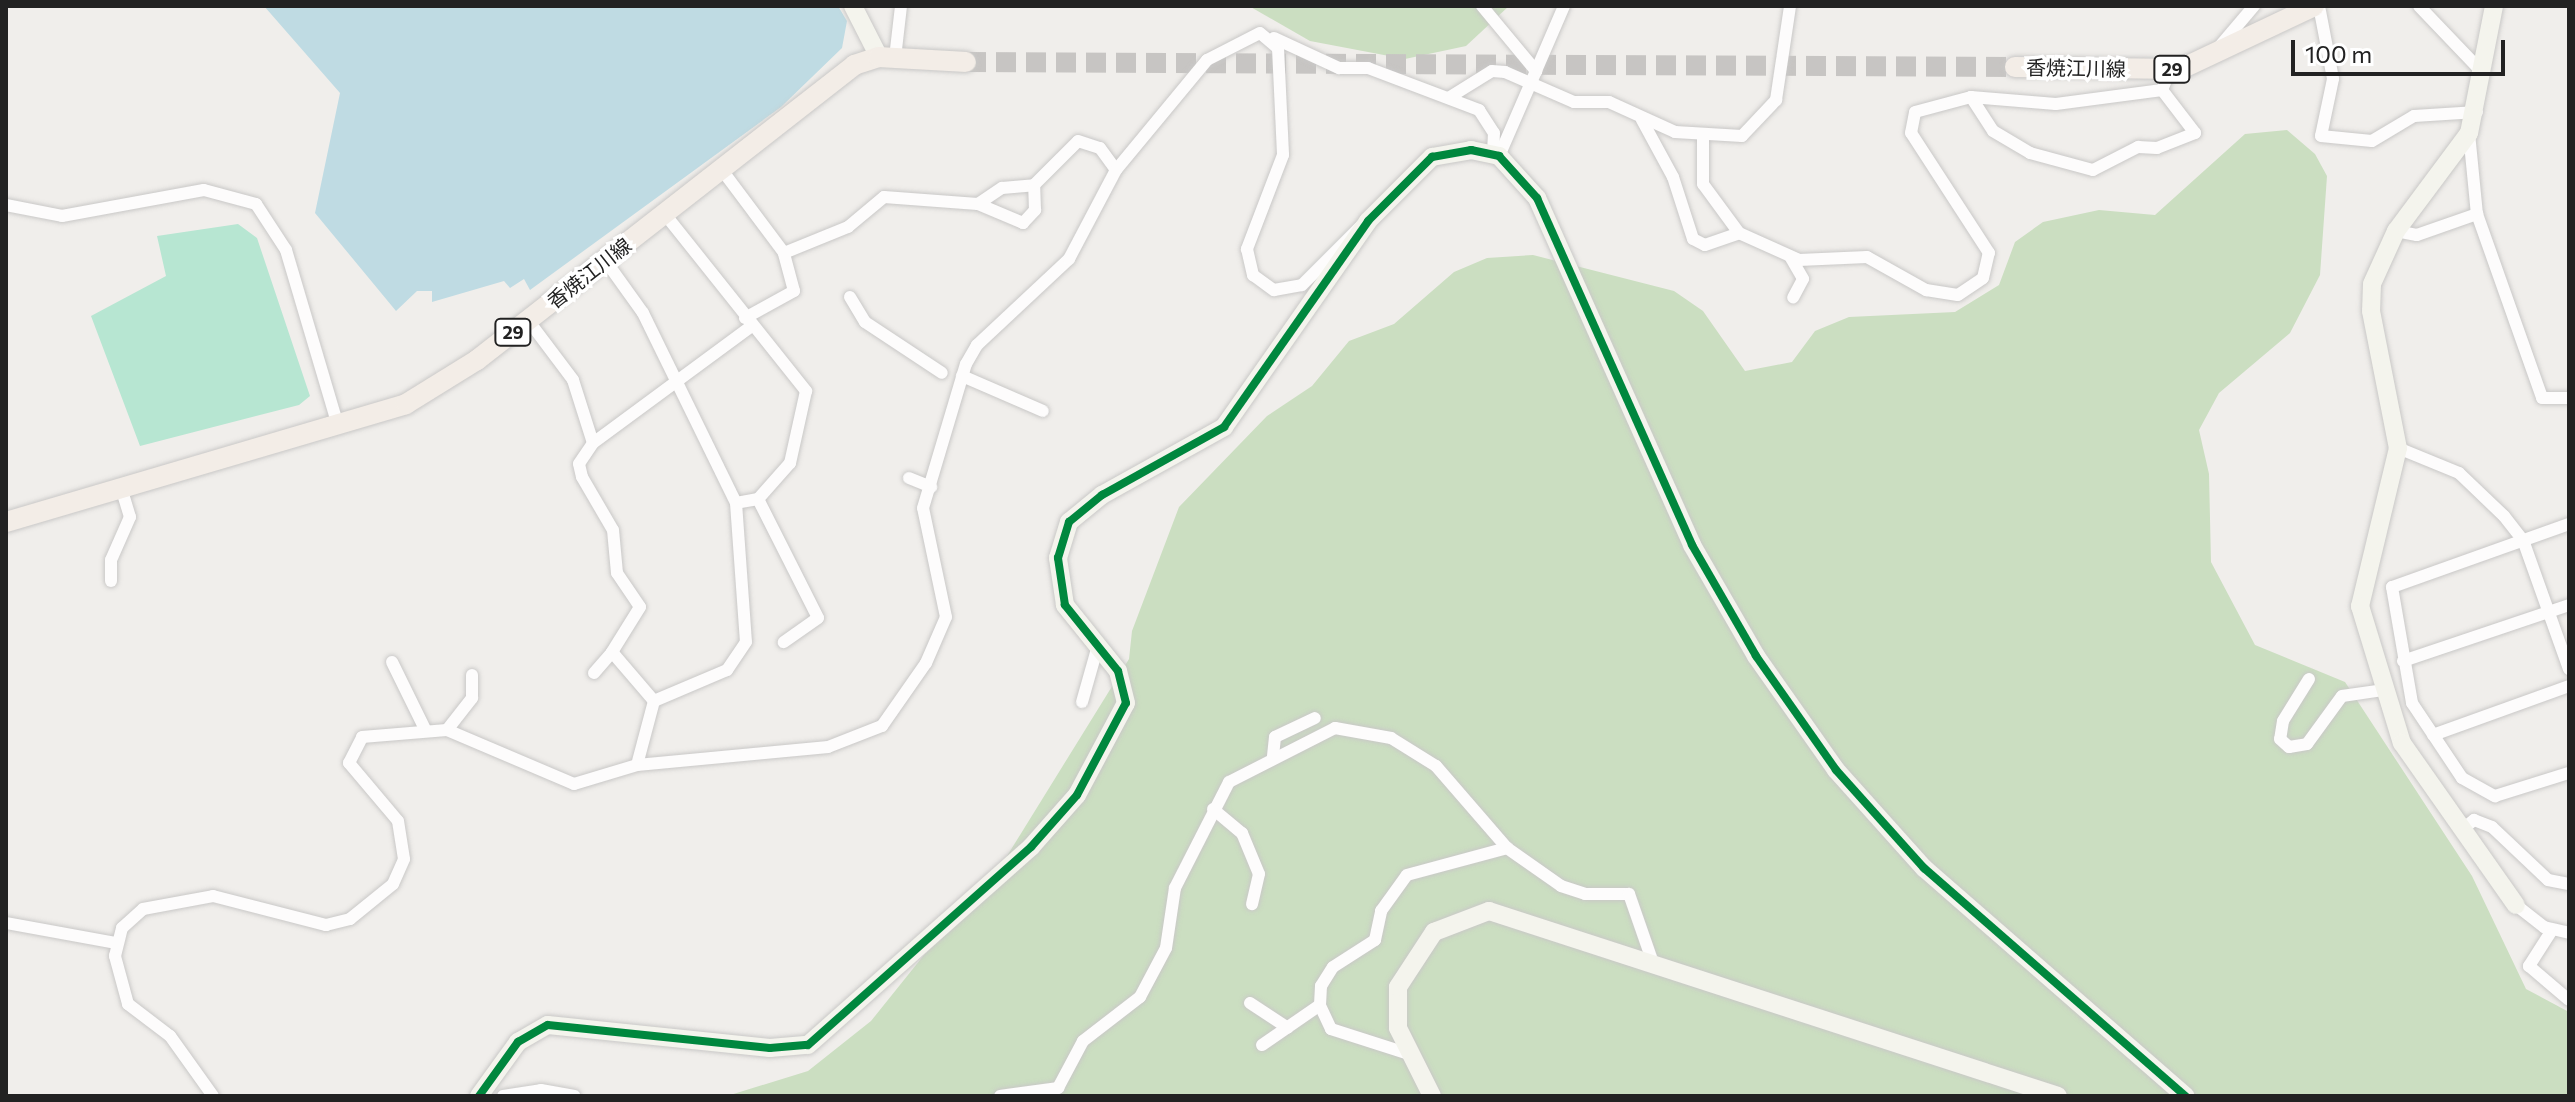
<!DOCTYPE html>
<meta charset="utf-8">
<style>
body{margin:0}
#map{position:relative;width:2575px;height:1102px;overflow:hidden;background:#f0eeeb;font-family:Commissioner,"Noto Sans JP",sans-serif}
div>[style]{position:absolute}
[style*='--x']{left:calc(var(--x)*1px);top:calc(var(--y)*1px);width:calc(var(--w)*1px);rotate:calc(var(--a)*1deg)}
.forest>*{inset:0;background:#cbdec1}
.pitch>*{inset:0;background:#b7e6d2}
.water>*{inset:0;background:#bfdbe3}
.primary-tunnel>*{height:20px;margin-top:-10px;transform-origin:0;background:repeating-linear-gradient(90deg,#c7c5c3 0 20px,transparent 0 30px)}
.roads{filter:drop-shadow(0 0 2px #c9c8c7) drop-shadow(0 0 2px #c9c8c7)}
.street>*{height:12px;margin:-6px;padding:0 6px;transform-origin:6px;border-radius:6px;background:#fdfcfc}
.secondary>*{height:18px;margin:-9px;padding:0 9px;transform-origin:9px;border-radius:9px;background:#f4f4ed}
.primary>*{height:20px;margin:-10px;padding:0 10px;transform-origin:10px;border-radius:10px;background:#f3ede7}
.cycleway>*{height:8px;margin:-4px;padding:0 4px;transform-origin:4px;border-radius:4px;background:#00873e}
span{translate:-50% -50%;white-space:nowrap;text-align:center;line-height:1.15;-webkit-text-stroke:7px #fff;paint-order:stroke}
.shield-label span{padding:2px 6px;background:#fff;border:2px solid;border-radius:6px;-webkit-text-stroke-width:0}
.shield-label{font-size:18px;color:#222;font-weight:700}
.street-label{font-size:20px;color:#222}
.frame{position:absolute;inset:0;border:8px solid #222;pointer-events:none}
.scale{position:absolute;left:2291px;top:40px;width:214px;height:36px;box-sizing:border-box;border:4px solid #222;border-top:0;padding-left:10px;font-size:24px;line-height:28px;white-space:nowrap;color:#222;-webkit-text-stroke:6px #fff;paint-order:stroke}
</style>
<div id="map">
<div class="forest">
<div style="clip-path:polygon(1249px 6px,1509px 6px,1466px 46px,1405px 59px,1310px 41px)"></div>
<div style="clip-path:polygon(2287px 130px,2315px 154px,2327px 176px,2320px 275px,2290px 333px,2219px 393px,2199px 430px,2209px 474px,2211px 562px,2255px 645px,2345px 682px,2472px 876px,2526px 989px,2569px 1012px,2569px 1096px,727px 1096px,808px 1071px,871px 1021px,924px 955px,976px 906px,1129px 659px,1132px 631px,1179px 507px,1267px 416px,1312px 386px,1349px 341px,1394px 324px,1454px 272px,1487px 258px,1533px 255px,1674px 291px,1703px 311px,1745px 371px,1792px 362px,1815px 331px,1849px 317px,1955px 312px,1999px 285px,2015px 242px,2043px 222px,2099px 210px,2155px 215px,2245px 134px)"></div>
</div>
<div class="pitch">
<div style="clip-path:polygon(238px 224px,257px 238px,310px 396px,299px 405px,140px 446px,91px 316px,166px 276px,157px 236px)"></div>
</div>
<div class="water">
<div style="clip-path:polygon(264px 6px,838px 6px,847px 21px,842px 48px,781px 107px,530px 290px,524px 279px,510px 288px,504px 281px,432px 302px,432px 291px,417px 291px,396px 311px,315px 213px,340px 93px)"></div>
</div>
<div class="primary-tunnel">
<div style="--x:966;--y:62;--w:1049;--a:0.27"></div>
</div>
<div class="roads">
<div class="street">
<div style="--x:1482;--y:6;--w:85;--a:50.3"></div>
<div style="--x:1536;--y:71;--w:93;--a:113.5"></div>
<div style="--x:2319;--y:6;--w:74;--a:79.1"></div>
<div style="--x:2333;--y:79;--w:58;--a:101.9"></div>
<div style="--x:2321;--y:136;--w:51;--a:5.6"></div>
<div style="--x:2372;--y:141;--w:49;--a:-30.8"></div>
<div style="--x:2414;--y:116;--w:63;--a:-3.6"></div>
<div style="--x:2419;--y:6;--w:93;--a:46.3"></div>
<div style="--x:1274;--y:38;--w:72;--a:24.8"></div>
<div style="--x:1339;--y:68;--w:29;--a:0"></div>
<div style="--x:1368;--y:68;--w:119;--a:20.7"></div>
<div style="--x:1479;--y:110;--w:27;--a:57"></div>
<div style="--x:1494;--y:133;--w:21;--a:93"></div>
<div style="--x:2214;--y:53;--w:62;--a:-49.6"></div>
<div style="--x:895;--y:58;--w:52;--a:-83.4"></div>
<div style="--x:1536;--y:71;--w:71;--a:-66.7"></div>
<div style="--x:1450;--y:97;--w:49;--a:-31.8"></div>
<div style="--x:1492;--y:71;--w:13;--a:4"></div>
<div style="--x:1505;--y:72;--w:75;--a:23.5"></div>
<div style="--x:1574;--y:102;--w:35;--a:0"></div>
<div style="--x:1609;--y:102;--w:72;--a:24.4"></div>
<div style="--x:1675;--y:132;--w:67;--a:3.4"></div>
<div style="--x:1742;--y:136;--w:50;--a:-46.6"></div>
<div style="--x:1776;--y:100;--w:95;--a:-81.5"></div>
<div style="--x:1971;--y:97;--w:40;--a:57.1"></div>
<div style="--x:1993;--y:131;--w:43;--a:30.7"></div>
<div style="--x:2030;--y:153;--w:65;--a:15.1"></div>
<div style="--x:2093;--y:170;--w:51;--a:-27.1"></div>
<div style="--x:2138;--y:147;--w:19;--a:3"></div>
<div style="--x:2157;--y:148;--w:41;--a:-21.5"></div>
<div style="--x:2195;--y:133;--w:54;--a:-127.5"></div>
<div style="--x:1642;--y:120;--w:65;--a:61.5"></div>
<div style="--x:1673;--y:177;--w:65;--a:72.1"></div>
<div style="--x:1693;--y:239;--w:13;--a:27"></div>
<div style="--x:1705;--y:245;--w:36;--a:-19"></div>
<div style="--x:2469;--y:133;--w:81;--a:84.4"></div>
<div style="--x:2477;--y:214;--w:195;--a:70.5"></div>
<div style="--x:2542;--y:398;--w:27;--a:0"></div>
<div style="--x:1703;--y:137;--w:47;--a:90"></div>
<div style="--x:1703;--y:184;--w:61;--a:53.7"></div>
<div style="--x:1739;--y:233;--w:66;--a:24.2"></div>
<div style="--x:1799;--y:260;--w:68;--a:-2.5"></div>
<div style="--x:1867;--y:257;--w:68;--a:29.2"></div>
<div style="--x:1926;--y:290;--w:32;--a:9"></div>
<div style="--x:1958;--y:295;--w:30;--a:-34"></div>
<div style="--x:1983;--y:278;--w:26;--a:-77"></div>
<div style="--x:1989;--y:253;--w:143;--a:-123"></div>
<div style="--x:1911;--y:133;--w:21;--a:-79"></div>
<div style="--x:1915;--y:112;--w:58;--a:-15"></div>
<div style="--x:1971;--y:97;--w:85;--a:4.7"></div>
<div style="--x:2056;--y:104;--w:107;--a:-7.5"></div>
<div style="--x:2162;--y:90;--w:22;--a:-68"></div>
<div style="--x:722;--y:170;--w:104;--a:53.2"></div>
<div style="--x:784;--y:253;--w:69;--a:-22.1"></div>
<div style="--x:848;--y:227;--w:47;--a:-39.8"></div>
<div style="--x:884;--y:197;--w:94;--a:4.3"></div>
<div style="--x:978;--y:204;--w:29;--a:-34"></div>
<div style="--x:1002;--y:188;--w:32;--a:-5"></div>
<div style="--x:1034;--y:185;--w:62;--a:-45"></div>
<div style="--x:1078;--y:141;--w:23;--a:18"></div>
<div style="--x:1100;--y:148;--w:27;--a:54"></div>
<div style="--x:978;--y:204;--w:49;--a:22.9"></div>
<div style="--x:1023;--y:223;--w:18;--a:-47"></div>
<div style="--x:1035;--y:210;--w:25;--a:-92"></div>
<div style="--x:6;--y:205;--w:57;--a:11.1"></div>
<div style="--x:62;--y:216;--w:144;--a:-10.4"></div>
<div style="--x:204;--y:190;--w:54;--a:15.1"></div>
<div style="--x:256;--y:204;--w:55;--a:56.9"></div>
<div style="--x:286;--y:250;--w:183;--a:73.5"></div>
<div style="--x:664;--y:213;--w:228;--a:51.4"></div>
<div style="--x:806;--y:391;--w:74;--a:102.5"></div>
<div style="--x:790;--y:463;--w:48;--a:131.6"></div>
<div style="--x:758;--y:499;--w:22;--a:170"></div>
<div style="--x:2396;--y:231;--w:21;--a:11"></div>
<div style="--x:2417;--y:235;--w:64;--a:-19.3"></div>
<div style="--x:1791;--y:258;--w:24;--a:60"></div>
<div style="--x:1803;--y:279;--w:21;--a:118"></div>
<div style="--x:605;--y:260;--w:65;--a:54.4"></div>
<div style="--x:643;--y:313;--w:212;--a:63.9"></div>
<div style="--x:736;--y:503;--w:139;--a:85.9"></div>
<div style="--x:746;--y:642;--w:34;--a:124"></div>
<div style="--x:727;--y:670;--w:79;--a:157"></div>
<div style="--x:654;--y:701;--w:66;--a:104.9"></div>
<div style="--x:850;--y:297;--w:29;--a:59"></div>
<div style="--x:865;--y:322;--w:92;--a:33.5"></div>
<div style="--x:745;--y:318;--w:56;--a:-28.9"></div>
<div style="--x:794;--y:291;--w:39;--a:-105"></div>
<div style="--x:528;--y:320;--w:75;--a:53.1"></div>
<div style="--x:573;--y:380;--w:66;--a:72.4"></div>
<div style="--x:593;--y:443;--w:194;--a:-36.4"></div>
<div style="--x:962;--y:376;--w:88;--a:23.4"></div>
<div style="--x:593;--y:443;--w:25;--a:124"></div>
<div style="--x:579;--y:464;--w:13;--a:77"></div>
<div style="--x:582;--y:477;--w:61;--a:59.7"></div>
<div style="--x:613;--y:530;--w:43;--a:84.7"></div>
<div style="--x:617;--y:573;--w:41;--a:55.9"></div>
<div style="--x:640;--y:607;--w:53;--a:121.9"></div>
<div style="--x:612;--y:652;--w:65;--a:49.4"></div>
<div style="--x:2398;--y:448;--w:66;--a:22.3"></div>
<div style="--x:2459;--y:473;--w:62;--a:43.7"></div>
<div style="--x:2504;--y:516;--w:31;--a:52"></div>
<div style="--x:2523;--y:540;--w:137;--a:70.4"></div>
<div style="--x:909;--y:478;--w:24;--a:22"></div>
<div style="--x:758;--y:499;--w:133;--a:63.2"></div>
<div style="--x:818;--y:618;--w:42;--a:144.8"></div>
<div style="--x:2569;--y:524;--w:188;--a:160.4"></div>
<div style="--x:2392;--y:587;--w:118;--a:80.2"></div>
<div style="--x:2412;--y:703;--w:90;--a:56.3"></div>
<div style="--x:2462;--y:778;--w:38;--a:29"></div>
<div style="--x:2495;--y:796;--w:77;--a:-17.3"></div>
<div style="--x:111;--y:581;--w:21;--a:-90"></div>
<div style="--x:111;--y:560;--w:47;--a:-66.2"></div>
<div style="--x:130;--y:517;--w:31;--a:-107"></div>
<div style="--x:2403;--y:661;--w:175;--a:-18.6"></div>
<div style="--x:392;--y:662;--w:75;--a:63.8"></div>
<div style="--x:594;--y:673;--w:28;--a:-49"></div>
<div style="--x:2309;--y:679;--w:49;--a:121.8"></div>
<div style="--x:2283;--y:721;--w:18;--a:99"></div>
<div style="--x:2280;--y:739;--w:12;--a:42"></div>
<div style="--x:2289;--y:747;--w:18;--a:-9"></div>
<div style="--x:2307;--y:744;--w:59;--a:-53.9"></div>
<div style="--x:2342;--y:696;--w:41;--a:-8.3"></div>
<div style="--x:1082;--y:702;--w:55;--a:-74.2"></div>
<div style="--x:447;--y:730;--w:41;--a:-52"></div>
<div style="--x:472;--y:698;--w:23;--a:-90"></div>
<div style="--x:2433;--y:735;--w:145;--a:-19.8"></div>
<div style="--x:1273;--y:756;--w:19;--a:-84"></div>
<div style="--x:1275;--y:737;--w:44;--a:-25.4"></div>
<div style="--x:1213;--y:809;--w:38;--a:40"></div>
<div style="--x:1242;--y:833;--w:44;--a:67.5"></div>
<div style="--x:1259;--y:874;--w:31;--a:103"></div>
<div style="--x:2464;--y:828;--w:13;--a:-39"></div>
<div style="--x:2474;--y:820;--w:19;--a:21"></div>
<div style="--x:2492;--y:827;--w:77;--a:43.4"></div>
<div style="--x:2548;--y:880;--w:21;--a:11"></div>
<div style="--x:2516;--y:905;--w:36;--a:38"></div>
<div style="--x:2544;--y:927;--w:26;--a:13"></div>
<div style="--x:6;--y:923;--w:112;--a:10.3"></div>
<div style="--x:2552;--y:930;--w:43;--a:122.6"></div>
<div style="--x:2529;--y:966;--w:52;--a:40.4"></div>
<div style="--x:1250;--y:1003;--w:45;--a:33.3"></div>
<div style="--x:1262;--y:1045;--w:70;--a:-34.6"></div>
<div style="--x:1409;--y:1054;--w:82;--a:-162.2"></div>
<div style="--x:1331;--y:1029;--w:26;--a:-115"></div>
<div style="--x:1320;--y:1005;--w:19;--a:-87"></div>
<div style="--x:1321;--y:986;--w:22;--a:-58"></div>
<div style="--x:1333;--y:967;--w:50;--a:-32.7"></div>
<div style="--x:1375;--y:940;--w:30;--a:-78"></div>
<div style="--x:1381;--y:911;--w:44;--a:-54.2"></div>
<div style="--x:1407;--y:875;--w:104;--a:-15.1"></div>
<div style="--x:213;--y:1096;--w:74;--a:-125.6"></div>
<div style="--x:170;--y:1036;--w:53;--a:-142.7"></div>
<div style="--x:128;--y:1004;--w:50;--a:-105.2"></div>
<div style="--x:115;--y:956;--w:29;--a:-76"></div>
<div style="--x:122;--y:928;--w:28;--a:-42"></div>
<div style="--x:143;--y:909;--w:71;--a:-10.5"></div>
<div style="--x:213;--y:896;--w:117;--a:14.4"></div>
<div style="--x:326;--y:925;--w:25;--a:-14"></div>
<div style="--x:350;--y:919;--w:55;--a:-39.1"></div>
<div style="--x:393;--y:884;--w:27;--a:-66"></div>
<div style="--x:404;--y:859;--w:38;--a:-99"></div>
<div style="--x:398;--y:821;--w:76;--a:-130.2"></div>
<div style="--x:349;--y:763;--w:29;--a:-63"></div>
<div style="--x:362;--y:737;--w:85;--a:-4.7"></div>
<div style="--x:447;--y:730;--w:138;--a:23"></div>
<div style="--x:574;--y:784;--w:66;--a:-16.8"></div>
<div style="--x:637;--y:765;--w:192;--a:-5.4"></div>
<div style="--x:828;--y:747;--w:58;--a:-21.3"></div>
<div style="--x:882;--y:726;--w:77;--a:-55.1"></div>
<div style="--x:926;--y:663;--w:50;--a:-66.5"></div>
<div style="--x:946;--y:617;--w:111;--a:-101.9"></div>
<div style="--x:923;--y:508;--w:150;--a:-73.4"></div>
<div style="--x:966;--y:364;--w:22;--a:-60"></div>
<div style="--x:977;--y:345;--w:126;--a:-43.1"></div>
<div style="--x:1069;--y:259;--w:101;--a:-62.2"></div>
<div style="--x:1116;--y:170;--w:143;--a:-50.4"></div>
<div style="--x:1207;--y:60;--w:59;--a:-27"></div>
<div style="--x:1260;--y:33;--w:23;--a:40"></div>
<div style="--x:1278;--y:48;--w:107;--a:87.3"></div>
<div style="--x:1283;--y:155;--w:101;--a:111"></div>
<div style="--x:1247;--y:249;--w:27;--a:77"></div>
<div style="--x:1253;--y:275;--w:26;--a:36"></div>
<div style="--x:1274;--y:290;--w:28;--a:-10"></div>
<div style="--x:1302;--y:285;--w:82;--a:-45"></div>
<div style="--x:503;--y:1096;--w:38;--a:-9"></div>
<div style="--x:541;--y:1090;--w:34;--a:10"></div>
<div style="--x:1000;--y:1096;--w:59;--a:-7.9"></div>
<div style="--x:1058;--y:1088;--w:53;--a:-62"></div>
<div style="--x:1083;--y:1041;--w:72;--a:-37.7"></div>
<div style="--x:1140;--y:997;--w:55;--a:-62"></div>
<div style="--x:1166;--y:948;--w:61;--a:-81.5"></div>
<div style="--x:1175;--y:888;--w:119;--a:-63"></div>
<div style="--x:1229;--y:782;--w:119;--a:-27"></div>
<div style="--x:1335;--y:728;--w:57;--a:10.1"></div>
<div style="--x:1391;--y:738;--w:53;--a:31.9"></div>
<div style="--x:1436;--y:766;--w:108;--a:49.1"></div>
<div style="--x:1507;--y:848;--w:66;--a:35.1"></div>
<div style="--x:1561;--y:886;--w:25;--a:18"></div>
<div style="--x:1585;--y:894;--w:44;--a:0"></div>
<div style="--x:1629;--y:894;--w:70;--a:70.8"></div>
</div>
<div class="secondary">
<div style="--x:853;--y:6;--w:57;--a:63"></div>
<div style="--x:2494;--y:6;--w:129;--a:101.1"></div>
<div style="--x:2469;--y:133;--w:122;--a:126.7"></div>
<div style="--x:2396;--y:231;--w:58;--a:114.4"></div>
<div style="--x:2372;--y:284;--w:27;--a:92"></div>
<div style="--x:2371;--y:311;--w:140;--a:78.9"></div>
<div style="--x:2398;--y:448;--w:163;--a:103.5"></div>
<div style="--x:2360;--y:606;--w:143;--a:73"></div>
<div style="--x:2402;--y:743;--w:198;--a:54.9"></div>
<div style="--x:479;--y:1096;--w:67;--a:-54.2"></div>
<div style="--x:518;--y:1042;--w:34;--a:-30"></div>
<div style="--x:548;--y:1025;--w:223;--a:5.9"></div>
<div style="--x:770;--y:1048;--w:38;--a:-5"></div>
<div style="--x:808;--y:1045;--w:298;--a:-41.6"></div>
<div style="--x:1031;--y:847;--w:69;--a:-48.5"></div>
<div style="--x:1077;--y:795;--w:104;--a:-62"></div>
<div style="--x:1126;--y:703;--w:33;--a:-104"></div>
<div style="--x:1118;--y:671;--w:85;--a:-128.8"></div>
<div style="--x:1065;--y:605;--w:48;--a:-98.5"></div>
<div style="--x:1058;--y:558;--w:38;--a:-73"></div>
<div style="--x:1069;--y:522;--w:43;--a:-39.3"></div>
<div style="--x:1102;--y:495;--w:140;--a:-29.1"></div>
<div style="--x:1224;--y:427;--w:251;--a:-55"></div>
<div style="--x:1368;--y:221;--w:91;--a:-45"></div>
<div style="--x:1432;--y:157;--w:40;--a:-10"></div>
<div style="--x:1471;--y:150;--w:29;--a:12"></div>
<div style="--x:1499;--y:156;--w:57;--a:47.9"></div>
<div style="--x:1537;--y:198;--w:380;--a:65.9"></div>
<div style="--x:1692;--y:545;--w:128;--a:60"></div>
<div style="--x:1756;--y:656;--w:139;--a:54.9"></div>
<div style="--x:1836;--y:770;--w:132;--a:48.1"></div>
<div style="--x:1924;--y:868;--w:347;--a:41.1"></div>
<div style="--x:1432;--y:1096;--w:76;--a:-116.6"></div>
<div style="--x:1398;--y:1028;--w:41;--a:-90"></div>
<div style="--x:1398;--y:987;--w:66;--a:-56.8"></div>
<div style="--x:1434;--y:932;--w:59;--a:-20.9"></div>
<div style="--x:1489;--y:911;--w:598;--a:18.01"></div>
</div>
<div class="primary">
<div style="--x:2015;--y:67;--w:166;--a:0.7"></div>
<div style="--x:2181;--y:69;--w:147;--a:-25.3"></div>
<div style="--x:6;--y:522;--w:417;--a:-16.4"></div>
<div style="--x:406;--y:404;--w:84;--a:-31.8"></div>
<div style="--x:477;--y:360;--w:479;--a:-38"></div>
<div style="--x:854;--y:65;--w:26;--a:-18"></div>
<div style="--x:879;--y:57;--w:87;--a:3.3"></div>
</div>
</div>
<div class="cycleway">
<div style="--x:479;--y:1096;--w:67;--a:-54.2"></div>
<div style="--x:518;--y:1042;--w:34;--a:-30"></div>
<div style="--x:548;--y:1025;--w:223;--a:5.9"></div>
<div style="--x:770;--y:1048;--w:38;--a:-5"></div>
<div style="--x:808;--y:1045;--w:298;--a:-41.6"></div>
<div style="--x:1031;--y:847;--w:69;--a:-48.5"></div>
<div style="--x:1077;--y:795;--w:104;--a:-62"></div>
<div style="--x:1126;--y:703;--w:33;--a:-104"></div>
<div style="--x:1118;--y:671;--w:85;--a:-128.8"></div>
<div style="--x:1065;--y:605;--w:48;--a:-98.5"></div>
<div style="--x:1058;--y:558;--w:38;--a:-73"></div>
<div style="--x:1069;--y:522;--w:43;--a:-39.3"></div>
<div style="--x:1102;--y:495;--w:140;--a:-29.1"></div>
<div style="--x:1224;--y:427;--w:251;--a:-55"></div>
<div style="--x:1368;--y:221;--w:91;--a:-45"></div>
<div style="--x:1432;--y:157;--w:40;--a:-10"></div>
<div style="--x:1471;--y:150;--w:29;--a:12"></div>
<div style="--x:1499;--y:156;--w:57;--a:47.9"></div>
<div style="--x:1537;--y:198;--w:380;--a:65.9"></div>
<div style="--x:1692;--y:545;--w:128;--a:60"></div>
<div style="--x:1756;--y:656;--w:139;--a:54.9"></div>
<div style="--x:1836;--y:770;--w:132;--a:48.1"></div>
<div style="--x:1924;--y:868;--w:347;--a:41.1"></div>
</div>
<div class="shield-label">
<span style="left:2172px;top:69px">29</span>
<span style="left:513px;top:332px">29</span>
</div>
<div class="street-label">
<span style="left:2076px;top:68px;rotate:1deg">香焼江川線</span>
<span style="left:589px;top:273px;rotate:-38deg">香焼江川線</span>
</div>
<div class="frame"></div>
<div class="scale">100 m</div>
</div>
